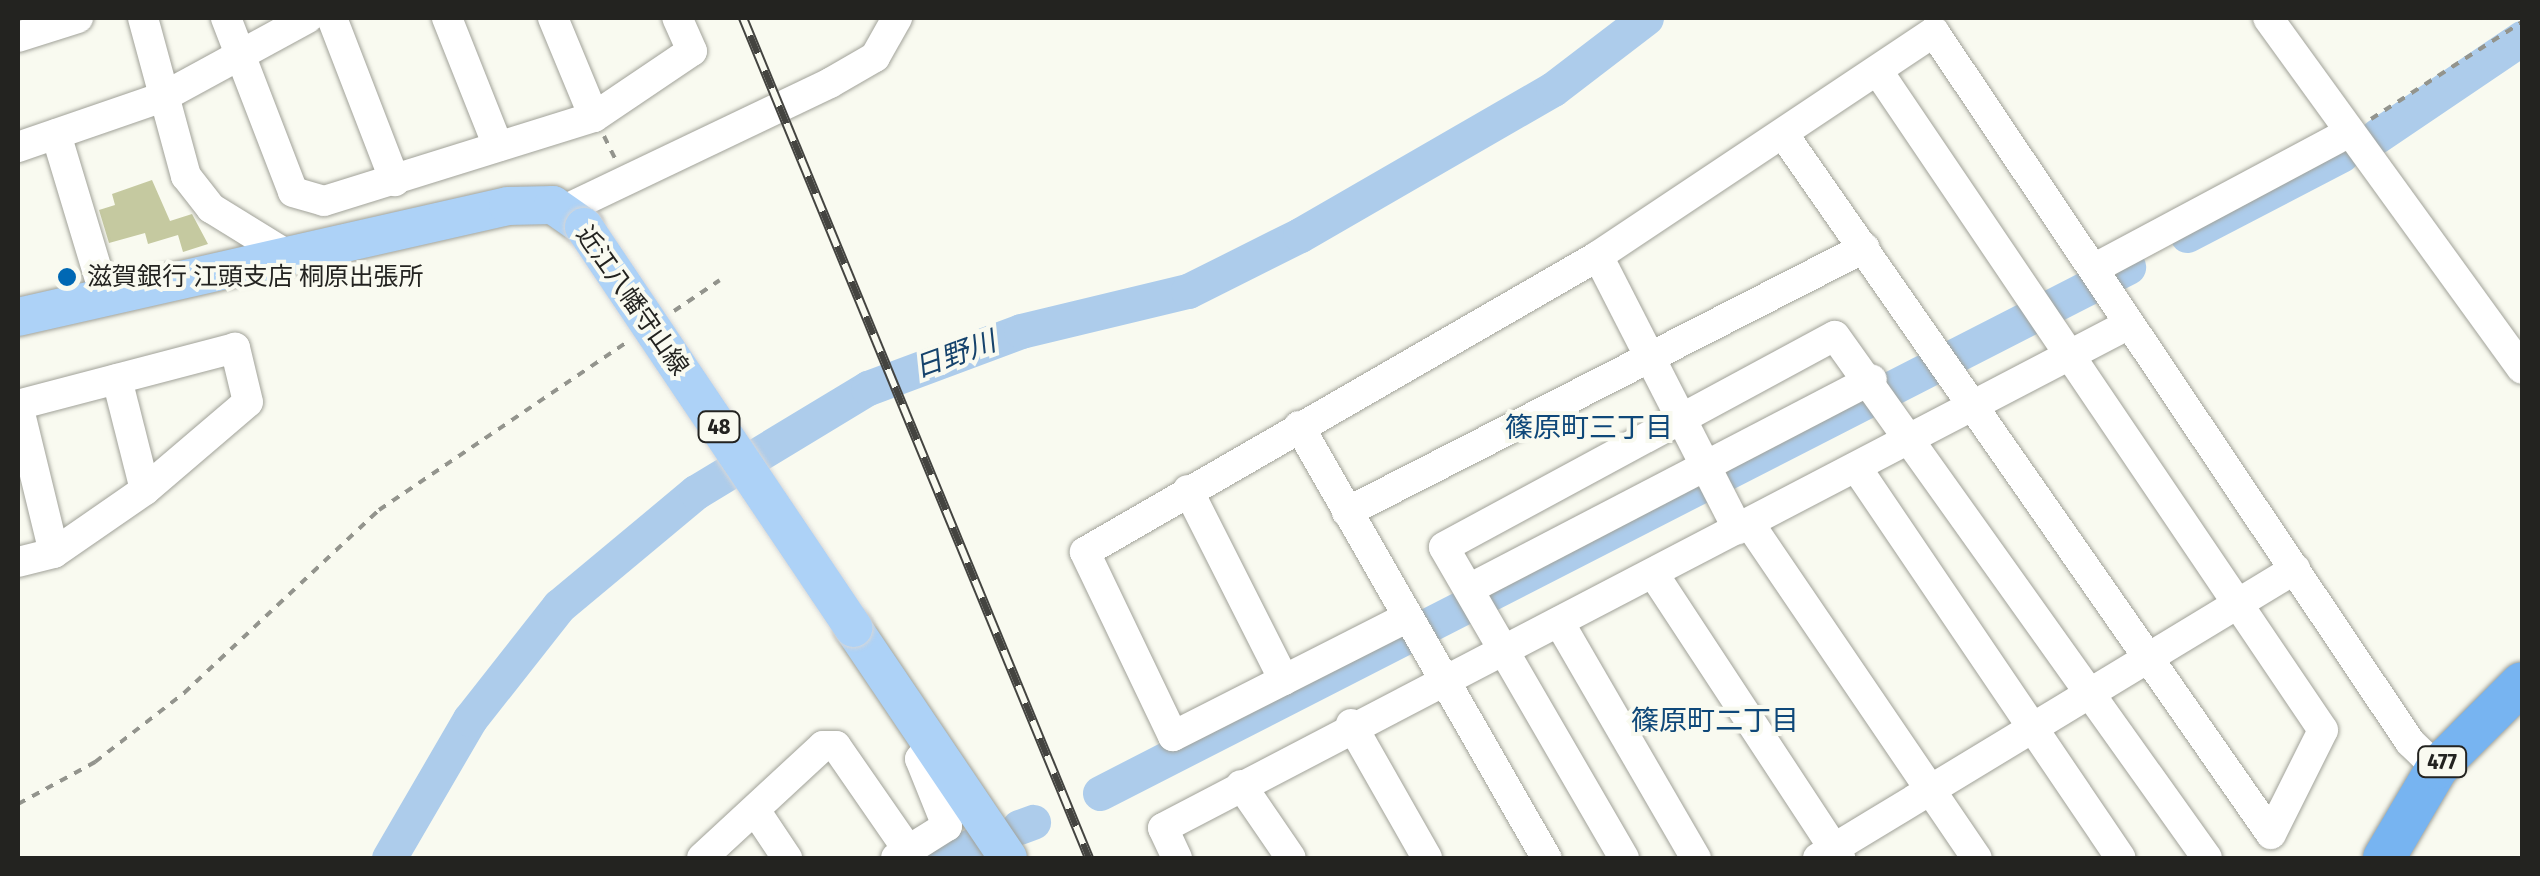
<!DOCTYPE html>
<meta charset="utf-8">
<style>
body{margin:0}
#map{position:relative;width:2540px;height:876px;overflow:hidden;background:#f9faf0;font-family:"Fira Sans Condensed","Noto Sans JP",sans-serif}
div>[style]{position:absolute}
[style*='--x']{left:calc(var(--x)*1px);top:calc(var(--y)*1px);width:calc(var(--w)*1px);rotate:calc(var(--a)*1deg)}
.river>*{height:35px;margin:-17.5px;padding:0 17.5px;transform-origin:17.5px;border-radius:17.5px;background:#adcceb}
.building>*{inset:0;background:#c5c9a0}
.path>*{height:4px;margin-top:-2px;transform-origin:0;background:repeating-linear-gradient(90deg,#93948d 0 8px,transparent 0 16px)}
.roads{filter:drop-shadow(0 0 2px #a1a299) drop-shadow(0 0 2px #a1a299)}
.minor>*{height:30px;margin:-15px;padding:0 15px;transform-origin:15px;border-radius:15px;background:#fff}
.major>*{height:38px;margin:-19px;padding:0 19px;transform-origin:19px;border-radius:19px;background:#add2f7}
.highway>*{height:42px;margin:-21px;padding:0 21px;transform-origin:21px;border-radius:21px;background:#77b4f1}
.rail>*{height:10px;margin-top:-5px;transform-origin:0;background:repeating-linear-gradient(90deg,#f9faf0 0 19px,#444440 0 38px);box-sizing:border-box;border-block:2px solid #444440}
.bridges{filter:drop-shadow(0 0 2px #d7d7d7) drop-shadow(0 0 2px #d7d7d7)}
.major-bridge>*{height:38px;margin:-19px;padding:0 19px;transform-origin:19px;border-radius:19px;background:#add2f7}
.dots>*{width:28px;height:28px;translate:-50% -50%;box-sizing:border-box;border:5px solid #f9faf0;border-radius:50%}
span{translate:-50% -50%;white-space:nowrap;text-align:center;line-height:1.15;-webkit-text-stroke:8px #f9faf0;paint-order:stroke}
.shield-label span{padding:2px 8px;background:#f9faf0;border:2px solid;border-radius:8px;-webkit-text-stroke-width:0}
.shield-label{font-size:22px;color:#232320;font-weight:700}
.poi-label{font-size:25px;color:#232320}
.left{translate:0 -50%;text-align:left}
.street-label{font-size:25px;color:#232320}
.water-label{font-size:28px;color:#16436c;font-style:italic}
.neighbourhood-label{font-size:28px;color:#0f4879}
.frame{position:absolute;inset:0;border:20px solid #232320;pointer-events:none}
</style>
<div id="map">
<div class="river">
<div style="--x:2377;--y:136;--w:175;--a:-34.1"></div>
<div style="--x:2187;--y:235;--w:174;--a:-27.5"></div>
<div style="--x:1100;--y:793;--w:1155;--a:-27.1"></div>
<div style="--x:1019;--y:827;--w:15;--a:-20"></div>
<div style="--x:389;--y:858;--w:161;--a:-59.8"></div>
<div style="--x:470;--y:719;--w:144;--a:-51.8"></div>
<div style="--x:559;--y:606;--w:178;--a:-39.8"></div>
<div style="--x:696;--y:492;--w:201;--a:-31.2"></div>
<div style="--x:868;--y:388;--w:163;--a:-20.4"></div>
<div style="--x:1021;--y:331;--w:172;--a:-13.5"></div>
<div style="--x:1188;--y:291;--w:125;--a:-26.6"></div>
<div style="--x:1300;--y:235;--w:292;--a:-30"></div>
<div style="--x:1553;--y:89;--w:117;--a:-37.4"></div>
<div style="--x:944;--y:858;--w:42;--a:-24.1"></div>
</div>
<div class="building">
<div style="clip-path:polygon(152px 180px,170px 221px,192px 214px,208px 244px,183px 252px,178px 235px,148px 244px,145px 233px,109px 243px,99px 210px,115px 205px,112px 194px)"></div>
</div>
<div class="path">
<div style="--x:2371;--y:119;--w:179;--a:-32.7"></div>
<div style="--x:604;--y:136;--w:25;--a:64"></div>
<div style="--x:674;--y:311;--w:55;--a:-34"></div>
<div style="--x:18;--y:804;--w:88;--a:-28.6"></div>
<div style="--x:95;--y:762;--w:113;--a:-37.8"></div>
<div style="--x:184;--y:693;--w:267;--a:-43.2"></div>
<div style="--x:379;--y:510;--w:302;--a:-34.1"></div>
</div>
<div class="roads">
<div class="minor">
<div style="--x:143;--y:18;--w:164;--a:74.8"></div>
<div style="--x:186;--y:176;--w:41;--a:52"></div>
<div style="--x:211;--y:208;--w:89;--a:31.7"></div>
<div style="--x:226;--y:18;--w:186;--a:68.9"></div>
<div style="--x:293;--y:192;--w:32;--a:16"></div>
<div style="--x:324;--y:201;--w:283;--a:-17.3"></div>
<div style="--x:594;--y:117;--w:118;--a:-34"></div>
<div style="--x:692;--y:51;--w:36;--a:-114"></div>
<div style="--x:332;--y:18;--w:175;--a:68.9"></div>
<div style="--x:447;--y:18;--w:138;--a:68.3"></div>
<div style="--x:553;--y:18;--w:107;--a:67.5"></div>
<div style="--x:2268;--y:18;--w:433;--a:54.1"></div>
<div style="--x:18;--y:37;--w:63;--a:-17.6"></div>
<div style="--x:56;--y:134;--w:169;--a:73.2"></div>
<div style="--x:1786;--y:138;--w:848;--a:55.13"></div>
<div style="--x:2271;--y:834;--w:116;--a:-63.4"></div>
<div style="--x:2323;--y:730;--w:793;--a:-124.05"></div>
<div style="--x:18;--y:147;--w:153;--a:-19"></div>
<div style="--x:163;--y:97;--w:165;--a:-28.6"></div>
<div style="--x:564;--y:210;--w:295;--a:-25.5"></div>
<div style="--x:830;--y:83;--w:52;--a:-30"></div>
<div style="--x:875;--y:57;--w:45;--a:-60.6"></div>
<div style="--x:1598;--y:256;--w:307;--a:62.9"></div>
<div style="--x:2095;--y:268;--w:289;--a:-28.1"></div>
<div style="--x:117;--y:379;--w:114;--a:75.8"></div>
<div style="--x:1299;--y:426;--w:498;--a:60.2"></div>
<div style="--x:1856;--y:467;--w:472;--a:55.9"></div>
<div style="--x:1188;--y:490;--w:213;--a:63.2"></div>
<div style="--x:1347;--y:512;--w:581;--a:-27.05"></div>
<div style="--x:1749;--y:523;--w:405;--a:55.8"></div>
<div style="--x:18;--y:562;--w:37;--a:-14"></div>
<div style="--x:54;--y:553;--w:111;--a:-34.7"></div>
<div style="--x:145;--y:490;--w:135;--a:-40.5"></div>
<div style="--x:248;--y:402;--w:56;--a:-103.5"></div>
<div style="--x:235;--y:348;--w:224;--a:165.3"></div>
<div style="--x:18;--y:405;--w:152;--a:76.3"></div>
<div style="--x:1653;--y:573;--w:341;--a:56.7"></div>
<div style="--x:1469;--y:589;--w:454;--a:-27.5"></div>
<div style="--x:1404;--y:619;--w:259;--a:153.1"></div>
<div style="--x:1173;--y:736;--w:204;--a:-115.6"></div>
<div style="--x:1085;--y:552;--w:592;--a:-29.98"></div>
<div style="--x:1598;--y:256;--w:404;--a:-33.7"></div>
<div style="--x:1934;--y:32;--w:855;--a:56.16"></div>
<div style="--x:2410;--y:742;--w:37;--a:44"></div>
<div style="--x:1559;--y:622;--w:273;--a:59.9"></div>
<div style="--x:1351;--y:724;--w:154;--a:60.4"></div>
<div style="--x:1241;--y:785;--w:88;--a:55.6"></div>
<div style="--x:755;--y:810;--w:58;--a:56.3"></div>
<div style="--x:702;--y:858;--w:165;--a:-42.8"></div>
<div style="--x:823;--y:746;--w:13;--a:0"></div>
<div style="--x:836;--y:746;--w:126;--a:55.3"></div>
<div style="--x:896;--y:858;--w:60;--a:-32.1"></div>
<div style="--x:947;--y:826;--w:72;--a:-111.9"></div>
<div style="--x:920;--y:759;--w:21;--a:-51"></div>
<div style="--x:1177;--y:858;--w:33;--a:-115"></div>
<div style="--x:1163;--y:828;--w:1090;--a:-27.55"></div>
<div style="--x:1624;--y:858;--w:359;--a:-120.1"></div>
<div style="--x:1444;--y:547;--w:444;--a:-28.4"></div>
<div style="--x:1835;--y:336;--w:641;--a:54.52"></div>
<div style="--x:1818;--y:858;--w:558;--a:-31.21"></div>
</div>
<div class="major">
<div style="--x:18;--y:317;--w:502;--a:-12.76"></div>
<div style="--x:508;--y:206;--w:45;--a:-1.3"></div>
<div style="--x:553;--y:205;--w:38;--a:35"></div>
<div style="--x:853;--y:628;--w:277;--a:56"></div>
</div>
<div class="highway">
<div style="--x:2384;--y:858;--w:104;--a:-59.5"></div>
<div style="--x:2437;--y:768;--w:120;--a:-45"></div>
</div>
</div>
<div class="rail">
<div style="--x:743;--y:18;--w:908;--a:67.61"></div>
</div>
<div class="bridges">
<div class="major-bridge">
<div style="--x:584;--y:227;--w:483;--a:56.1"></div>
</div>
</div>
<div class="dots">
<div style="left:67px;top:277px;background:#0068b4"></div>
</div>
<div class="shield-label">
<span style="left:719px;top:427px">48</span>
<span style="left:2442px;top:762px">477</span>
</div>
<div class="poi-label">
<span class="left" style="left:87px;top:277px">滋賀銀行 江頭支店 桐原出張所</span>
</div>
<div class="street-label">
<span style="left:632px;top:301px;rotate:55deg">近江八幡守山線</span>
</div>
<div class="water-label">
<span style="left:955px;top:355px;rotate:-20deg">日野川</span>
</div>
<div class="neighbourhood-label">
<span style="left:1589px;top:428px">篠原町三丁目</span>
<span style="left:1715px;top:721px">篠原町二丁目</span>
</div>
<div class="frame"></div>
</div>
